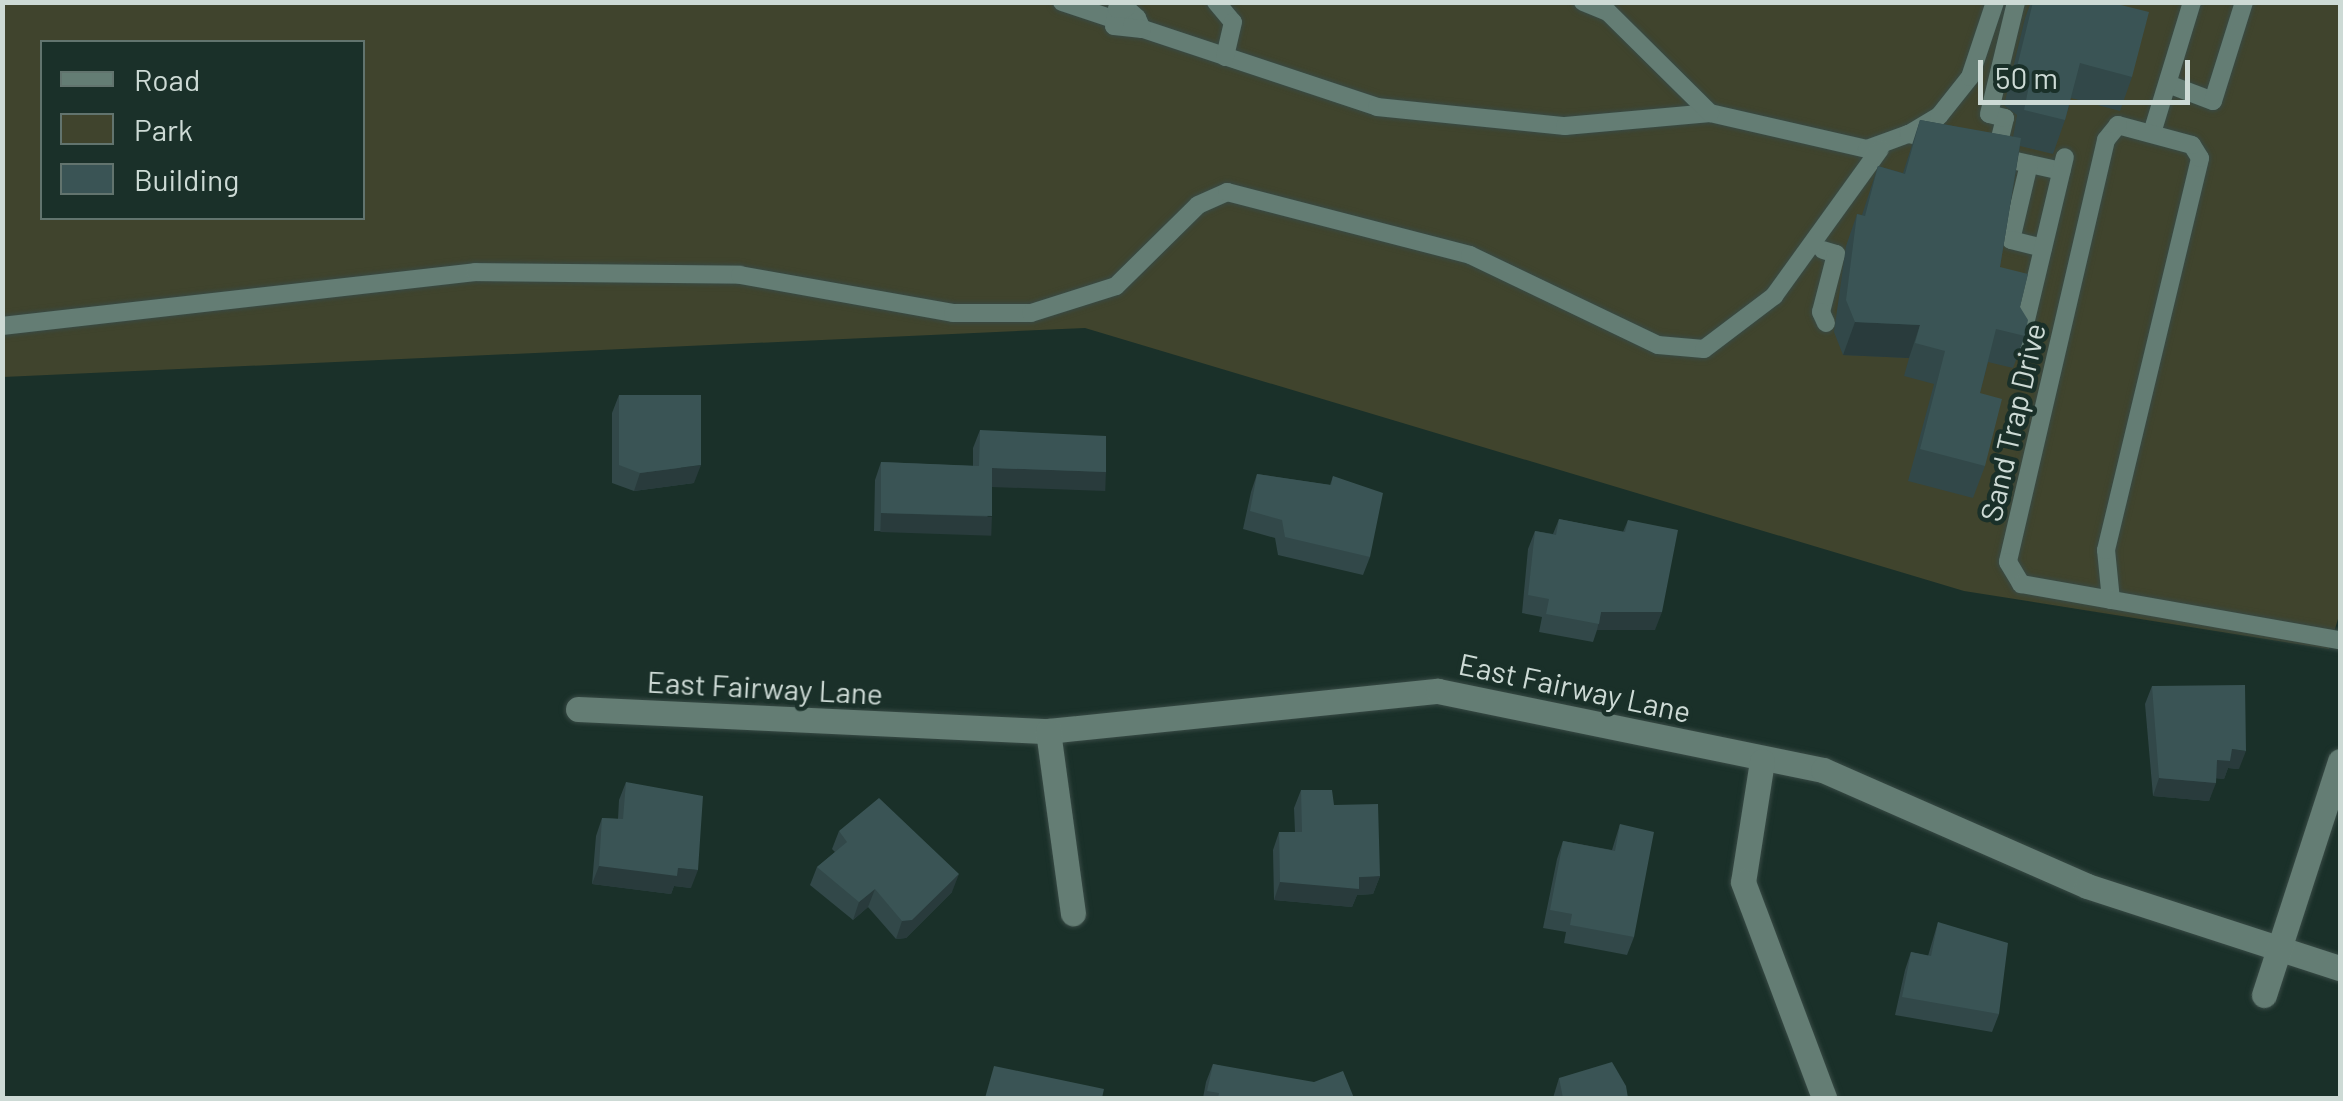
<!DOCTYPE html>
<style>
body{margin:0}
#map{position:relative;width:2343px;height:1101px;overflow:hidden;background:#1a3029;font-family:Barlow,sans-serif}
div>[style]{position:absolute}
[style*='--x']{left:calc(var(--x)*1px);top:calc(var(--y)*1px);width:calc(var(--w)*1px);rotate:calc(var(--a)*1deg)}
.green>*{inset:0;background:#40442d}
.roads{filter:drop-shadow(0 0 2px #384a45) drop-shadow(0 0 2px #384a45)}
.service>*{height:18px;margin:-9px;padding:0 9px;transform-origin:9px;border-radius:9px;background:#647d74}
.minor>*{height:25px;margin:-12.5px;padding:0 12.5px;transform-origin:12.5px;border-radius:12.5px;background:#647d74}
.wall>*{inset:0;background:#324849}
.shaded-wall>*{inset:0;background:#293b3c;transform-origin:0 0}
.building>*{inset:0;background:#3a5455}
span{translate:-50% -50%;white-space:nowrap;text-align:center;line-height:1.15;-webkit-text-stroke:9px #1a3029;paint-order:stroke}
.street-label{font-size:30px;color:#cddad5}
.frame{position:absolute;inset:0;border:5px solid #cddad5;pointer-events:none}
.legend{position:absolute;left:40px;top:40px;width:325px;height:180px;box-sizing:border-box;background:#1a3029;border:2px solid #62746e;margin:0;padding:12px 18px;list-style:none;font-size:30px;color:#cddad5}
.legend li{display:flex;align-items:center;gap:20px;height:50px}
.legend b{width:50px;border:2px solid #62746e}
.scale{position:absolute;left:1978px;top:60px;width:212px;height:45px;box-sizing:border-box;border:5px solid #cddad5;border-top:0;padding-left:12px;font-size:30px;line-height:35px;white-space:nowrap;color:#cddad5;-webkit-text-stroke:8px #1a3029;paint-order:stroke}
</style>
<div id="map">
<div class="green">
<div style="clip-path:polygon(evenodd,3px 3px,2340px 3px,2340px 612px,2329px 649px,1964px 591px,1085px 328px,3px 377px,3px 3px,42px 42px,362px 42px,362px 218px,42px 218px,42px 42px)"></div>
</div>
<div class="roads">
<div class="service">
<div style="--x:1062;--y:2;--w:332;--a:18.4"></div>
<div style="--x:1377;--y:107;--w:189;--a:5.8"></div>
<div style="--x:1565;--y:126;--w:146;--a:-5.1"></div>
<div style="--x:1710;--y:113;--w:161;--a:12.9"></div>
<div style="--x:1867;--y:149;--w:44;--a:-20.1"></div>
<div style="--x:1908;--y:134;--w:26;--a:11"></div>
<div style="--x:1216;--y:2;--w:26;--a:50"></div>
<div style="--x:1233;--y:22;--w:36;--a:103"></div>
<div style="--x:1583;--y:2;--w:27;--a:22"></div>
<div style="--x:1608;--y:12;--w:144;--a:44.7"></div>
<div style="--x:1126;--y:8;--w:15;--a:42"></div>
<div style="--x:1137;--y:18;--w:12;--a:66"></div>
<div style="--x:1142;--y:29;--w:28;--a:-174"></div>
<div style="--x:1114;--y:26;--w:17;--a:-80"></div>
<div style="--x:1117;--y:9;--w:9;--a:-6"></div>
<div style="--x:2168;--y:84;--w:48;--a:20.7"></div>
<div style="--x:2213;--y:101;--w:104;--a:-72.6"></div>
<div style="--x:2152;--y:133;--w:137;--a:-73"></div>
<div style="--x:1909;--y:134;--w:35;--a:-31"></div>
<div style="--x:1939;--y:116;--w:50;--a:-51.5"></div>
<div style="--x:1970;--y:77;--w:79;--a:-71.6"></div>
<div style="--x:1996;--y:154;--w:37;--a:-76"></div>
<div style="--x:2005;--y:118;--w:16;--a:-166"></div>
<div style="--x:1989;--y:114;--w:115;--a:-76.4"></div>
<div style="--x:1998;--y:157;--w:65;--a:12.5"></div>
<div style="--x:2029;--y:164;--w:78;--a:103.3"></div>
<div style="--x:2011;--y:240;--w:33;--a:14"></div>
<div style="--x:1823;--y:250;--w:14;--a:17"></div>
<div style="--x:1836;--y:254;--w:60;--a:104.5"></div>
<div style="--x:1821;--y:312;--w:12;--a:66"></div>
<div style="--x:2;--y:326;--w:476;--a:-6.5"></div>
<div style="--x:475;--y:272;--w:265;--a:0.6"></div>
<div style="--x:740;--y:275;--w:216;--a:10.1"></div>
<div style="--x:953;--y:313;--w:78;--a:0"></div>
<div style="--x:1031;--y:313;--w:89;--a:-17.6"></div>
<div style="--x:1116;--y:286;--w:115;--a:-44.6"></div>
<div style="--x:1198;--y:205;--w:32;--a:-24"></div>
<div style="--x:1227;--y:192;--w:251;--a:14.5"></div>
<div style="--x:1470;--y:255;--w:208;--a:25.6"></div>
<div style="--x:1658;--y:345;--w:46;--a:5"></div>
<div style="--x:1704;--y:349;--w:88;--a:-37.1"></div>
<div style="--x:1774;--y:296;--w:181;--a:-54.2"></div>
<div style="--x:2021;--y:341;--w:189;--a:-76.6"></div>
<div style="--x:2111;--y:600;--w:50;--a:-95.7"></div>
<div style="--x:2106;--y:550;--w:403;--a:-76.5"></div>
<div style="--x:2200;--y:158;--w:15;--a:-122"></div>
<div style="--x:2192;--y:145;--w:77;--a:-164.9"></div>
<div style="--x:2118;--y:125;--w:19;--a:129"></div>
<div style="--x:2106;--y:140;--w:433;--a:103.1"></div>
<div style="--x:2008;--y:562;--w:26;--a:59"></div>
<div style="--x:2021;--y:584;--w:324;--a:10"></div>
</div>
<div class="minor">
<div style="--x:578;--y:709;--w:471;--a:2.7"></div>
<div style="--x:1048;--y:731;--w:392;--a:-5.9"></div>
<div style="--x:1438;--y:691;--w:393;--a:11.6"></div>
<div style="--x:1823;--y:770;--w:288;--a:23.7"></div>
<div style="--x:2087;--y:886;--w:266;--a:18"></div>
<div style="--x:1048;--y:731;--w:184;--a:82.2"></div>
<div style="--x:1762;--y:761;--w:122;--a:98.9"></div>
<div style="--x:1743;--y:882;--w:231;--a:69.4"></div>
<div style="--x:2264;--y:995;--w:246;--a:-72"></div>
</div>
</div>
<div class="wall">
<div style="clip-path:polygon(2031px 2px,2109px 2px,2132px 77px,2120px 111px,2071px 98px,2065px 120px,2053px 154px,2020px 146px,2000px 267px,2020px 307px,2025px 336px,2013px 368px,1988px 362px,1980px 393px,1985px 466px,1973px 498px,1908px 481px,1934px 384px,1904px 376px,1909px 358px,1843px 355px,1834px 332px,1846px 246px,1857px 214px,1862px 215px,1878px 166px,1903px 173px,1920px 120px,2013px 137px,2017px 115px,2004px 105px,2025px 18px)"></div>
<div style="clip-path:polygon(619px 395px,694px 483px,634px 491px,612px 483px,612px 413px)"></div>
<div style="clip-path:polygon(980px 430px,1106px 472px,1099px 490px,992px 486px,985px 534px,874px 531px,875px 480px,881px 462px,973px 466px,973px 448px)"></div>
<div style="clip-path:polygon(1257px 474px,1330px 485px,1333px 476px,1370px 557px,1363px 575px,1278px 555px,1275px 538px,1243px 529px,1251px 492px)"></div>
<div style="clip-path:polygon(1559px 519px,1623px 532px,1628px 520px,1655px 630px,1597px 630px,1593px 642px,1539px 632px,1542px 617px,1522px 613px,1528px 549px,1535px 531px,1553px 534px)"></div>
<div style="clip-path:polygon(2152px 686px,2239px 769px,2228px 768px,2224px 779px,2216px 778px,2209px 801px,2153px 796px,2145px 704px)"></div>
<div style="clip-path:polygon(626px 782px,691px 888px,674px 886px,671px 894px,592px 884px,596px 836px,602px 818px,618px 819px,619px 800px)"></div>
<div style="clip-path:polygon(1301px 790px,1334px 805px,1380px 876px,1373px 894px,1357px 895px,1352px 907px,1274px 900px,1273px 850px,1279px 832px,1295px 832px,1294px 808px)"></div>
<div style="clip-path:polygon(1620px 824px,1634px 937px,1627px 955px,1564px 943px,1566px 932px,1543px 928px,1557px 859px,1563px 841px,1612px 850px)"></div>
<div style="clip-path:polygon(839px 831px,952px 892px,906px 938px,896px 939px,868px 907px,853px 920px,810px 885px,817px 867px,835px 852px,832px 849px)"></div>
<div style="clip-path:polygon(1938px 922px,1999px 1014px,1992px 1032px,1895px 1015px,1905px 970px,1911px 952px,1928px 956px)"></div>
<div style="clip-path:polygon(1213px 1064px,1354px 1098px,1203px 1098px,1206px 1082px)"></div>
<div style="clip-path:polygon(1559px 1078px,1628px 1098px,1553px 1098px)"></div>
</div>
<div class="shaded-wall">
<div style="clip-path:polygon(1855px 322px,1920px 325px,1909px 358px,1843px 355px)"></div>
<div style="clip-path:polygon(701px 465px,694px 483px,634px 491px,640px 473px)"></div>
<div style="left:992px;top:468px;width:114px;height:19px;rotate:2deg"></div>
<div style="left:881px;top:513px;width:111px;height:19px;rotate:2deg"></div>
<div style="clip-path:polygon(1601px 612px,1662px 612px,1655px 630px,1597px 630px)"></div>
<div style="clip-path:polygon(2232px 749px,2246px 751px,2239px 769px,2228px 768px,2224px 779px,2211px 778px,2217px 760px)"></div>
<div style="clip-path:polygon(2159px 778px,2216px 783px,2209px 801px,2153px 796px)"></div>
<div style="clip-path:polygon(599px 866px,678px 868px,698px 870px,691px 888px,674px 886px,671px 894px,592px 884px)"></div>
<div style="clip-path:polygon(959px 874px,952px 892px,906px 938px,896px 939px,902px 921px)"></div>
<div style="clip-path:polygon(1380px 876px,1373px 894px,1357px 895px,1352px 907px,1274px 900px,1280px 882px)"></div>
<div style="clip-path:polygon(875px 889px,868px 907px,853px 920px,859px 902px)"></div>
</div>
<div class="building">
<div style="clip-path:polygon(2033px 2px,2109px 2px,2149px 12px,2132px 77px,2080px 63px,2065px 120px,2024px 110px,2030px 81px,2016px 71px)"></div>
<div style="clip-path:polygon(1920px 120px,2021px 138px,2000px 267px,2028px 274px,2020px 307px,2028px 320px,2025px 336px,1996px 329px,1980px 393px,2002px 399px,1985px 466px,1920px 449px,1945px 351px,1915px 343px,1920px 325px,1855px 322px,1846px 300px,1857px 214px,1865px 216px,1878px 166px,1905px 174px)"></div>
<div style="clip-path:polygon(619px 395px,701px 395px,701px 465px,640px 473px,619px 465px)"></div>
<div style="clip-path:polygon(980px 430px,1106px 436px,1106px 472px,992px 468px,992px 516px,881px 513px,881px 462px,979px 466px)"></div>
<div style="clip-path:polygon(1257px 474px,1331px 485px,1333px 476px,1383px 493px,1370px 557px,1285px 537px,1282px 520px,1250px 511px)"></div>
<div style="clip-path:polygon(1559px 519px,1625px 532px,1628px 520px,1678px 530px,1662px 612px,1601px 612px,1599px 624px,1546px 614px,1549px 599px,1528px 595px,1535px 531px,1556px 535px)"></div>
<div style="clip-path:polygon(2245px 685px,2246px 751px,2232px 749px,2230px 761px,2217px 760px,2216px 783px,2159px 778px,2152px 686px)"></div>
<div style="clip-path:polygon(626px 782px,703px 796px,698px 870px,678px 868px,677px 876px,599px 866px,602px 818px,623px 819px)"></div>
<div style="clip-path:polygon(1301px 790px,1332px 790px,1334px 805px,1378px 804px,1380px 876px,1359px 877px,1359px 889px,1280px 882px,1279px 832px,1302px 832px)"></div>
<div style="clip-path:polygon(879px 798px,959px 874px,912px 920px,902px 921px,875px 889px,859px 902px,817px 867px,847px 842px,839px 831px)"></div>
<div style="clip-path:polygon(1620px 824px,1654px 832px,1634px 937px,1570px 925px,1572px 914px,1550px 910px,1563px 841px,1615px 851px)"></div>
<div style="clip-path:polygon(1938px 922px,2008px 943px,1999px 1014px,1902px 997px,1911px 952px,1931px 956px)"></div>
<div style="clip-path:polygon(1612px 1062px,1626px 1086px,1628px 1098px,1563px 1098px,1559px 1078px)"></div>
<div style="clip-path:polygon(1213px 1064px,1314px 1082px,1343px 1071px,1354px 1098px,1218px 1098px,1219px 1093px,1207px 1091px)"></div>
<div style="clip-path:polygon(994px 1066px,1104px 1089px,1102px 1098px,985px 1098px)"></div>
</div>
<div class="street-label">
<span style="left:2012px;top:422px;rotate:-77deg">Sand Trap Drive</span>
<span style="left:765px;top:687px;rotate:3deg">East Fairway Lane</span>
<span style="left:1575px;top:687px;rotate:12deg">East Fairway Lane</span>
</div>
<div class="frame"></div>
<ul class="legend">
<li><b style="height:12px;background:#647d74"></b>Road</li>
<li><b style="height:28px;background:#40442d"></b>Park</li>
<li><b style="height:28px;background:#3a5455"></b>Building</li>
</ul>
<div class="scale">50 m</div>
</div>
